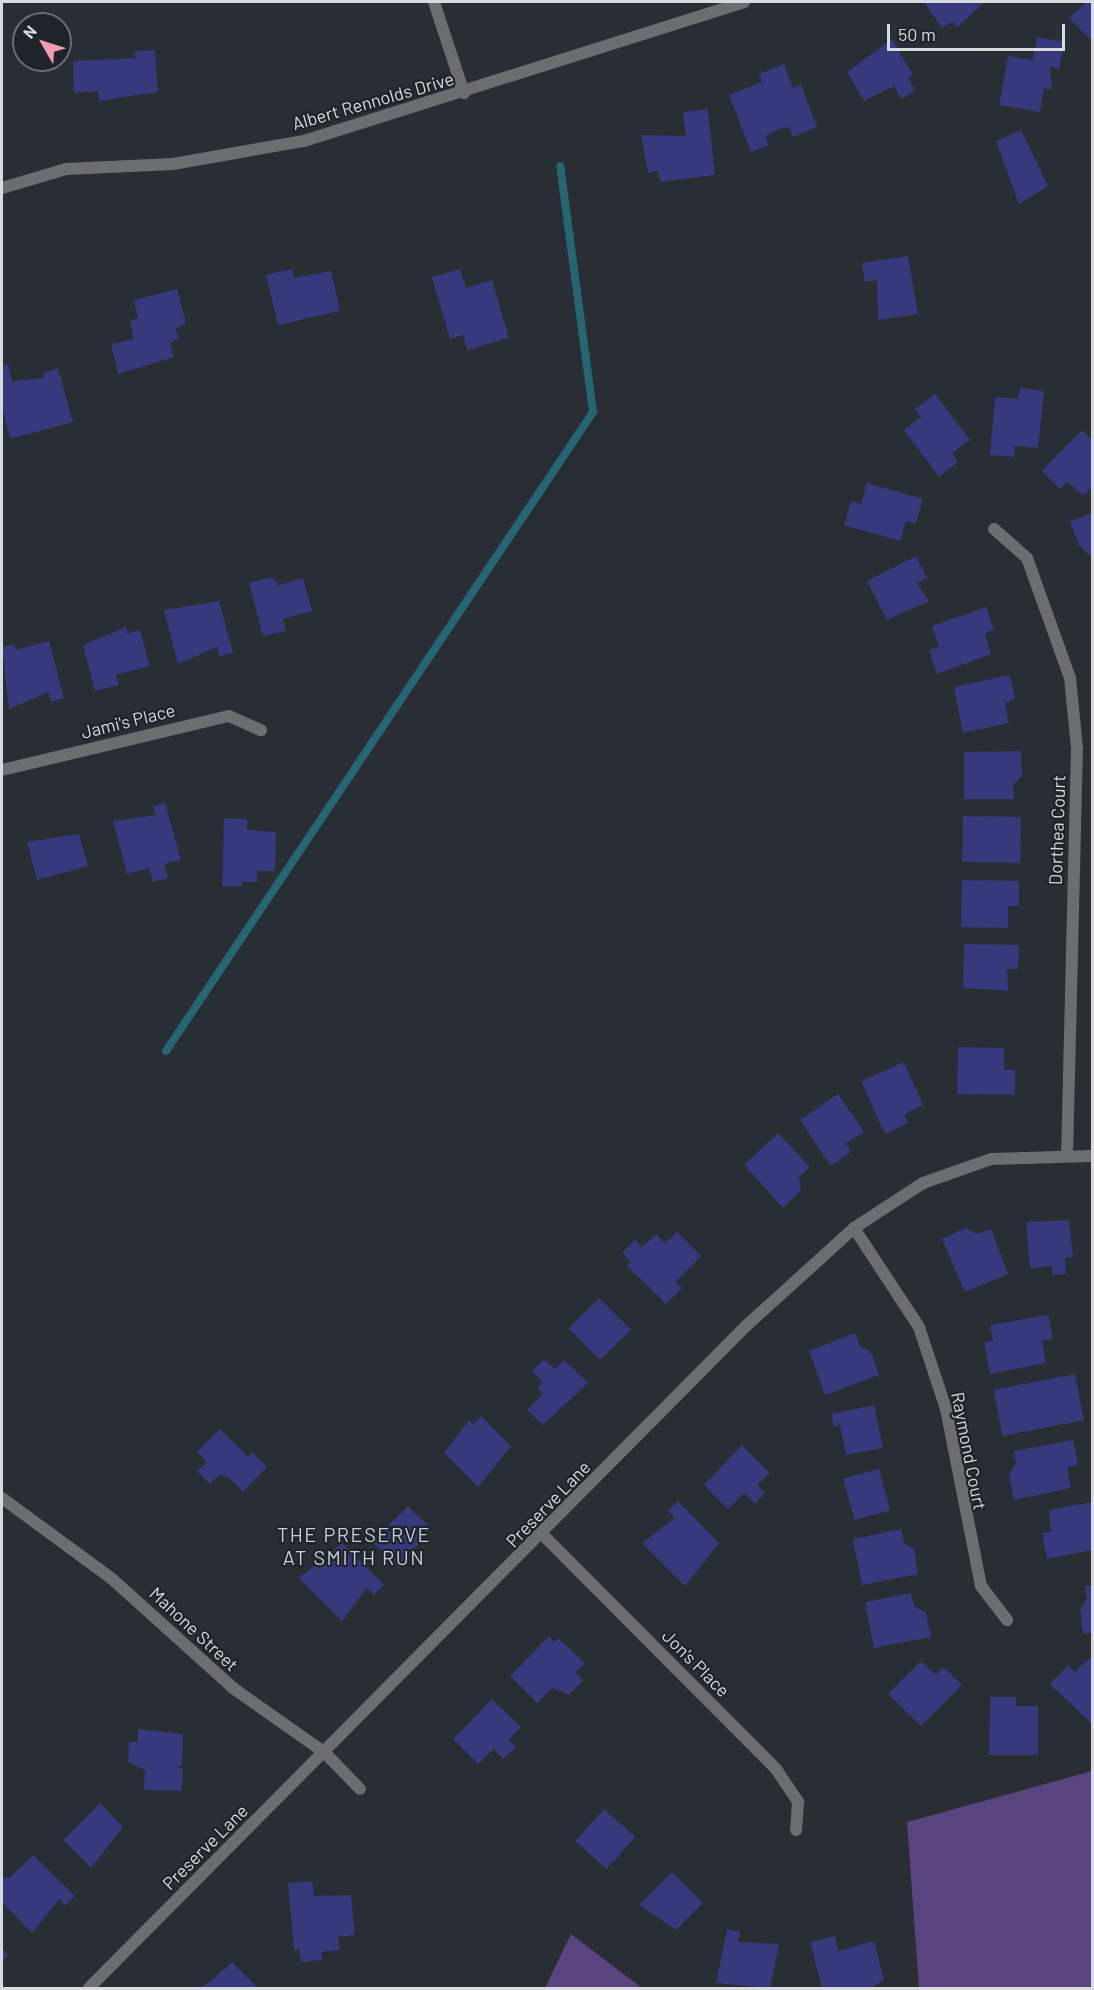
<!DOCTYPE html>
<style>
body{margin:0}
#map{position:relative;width:1094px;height:1990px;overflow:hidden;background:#292d34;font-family:Barlow,sans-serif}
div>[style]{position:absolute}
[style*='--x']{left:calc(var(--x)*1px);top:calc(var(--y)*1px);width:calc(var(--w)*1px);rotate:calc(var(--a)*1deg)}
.green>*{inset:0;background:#5a4480}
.stream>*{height:8px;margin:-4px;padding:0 4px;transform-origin:4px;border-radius:4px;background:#276572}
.building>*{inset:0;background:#36397b;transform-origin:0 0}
.minor>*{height:12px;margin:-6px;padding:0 6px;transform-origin:6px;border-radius:6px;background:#6a6e70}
span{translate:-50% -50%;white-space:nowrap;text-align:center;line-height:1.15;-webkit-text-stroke:4.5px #1f232a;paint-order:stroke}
.street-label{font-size:18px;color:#d7dade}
.neighbourhood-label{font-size:20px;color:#c8ced6;letter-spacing:1.5px}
.frame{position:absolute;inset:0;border:3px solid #d7dade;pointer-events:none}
.north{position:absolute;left:12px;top:12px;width:60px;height:60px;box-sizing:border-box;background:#1f232a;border:2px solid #696c72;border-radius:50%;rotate:309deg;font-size:16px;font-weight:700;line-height:24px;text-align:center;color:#d7dade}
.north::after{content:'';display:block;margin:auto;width:21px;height:27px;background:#f19ab2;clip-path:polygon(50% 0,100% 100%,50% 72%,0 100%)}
.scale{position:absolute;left:887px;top:24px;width:178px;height:27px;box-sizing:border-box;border:3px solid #d7dade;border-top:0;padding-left:8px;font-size:18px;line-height:21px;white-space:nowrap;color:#d7dade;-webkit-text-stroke:4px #1f232a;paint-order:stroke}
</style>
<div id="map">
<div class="green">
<div style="clip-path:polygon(1092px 1771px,1092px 1988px,919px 1988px,907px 1822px)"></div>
<div style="clip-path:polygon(571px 1934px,642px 1988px,545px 1988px)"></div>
</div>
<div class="stream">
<div style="--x:166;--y:1051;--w:769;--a:-56.25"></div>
<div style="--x:593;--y:412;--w:248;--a:-97.6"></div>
</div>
<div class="building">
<div style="clip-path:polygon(924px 2px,984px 2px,957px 28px,952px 22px,942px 28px)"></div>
<div style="clip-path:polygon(1086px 2px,1092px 2px,1092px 41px,1069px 18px)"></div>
<div style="clip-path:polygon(1037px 37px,1064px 42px,1059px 69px,1050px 67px,1052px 90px,1044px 88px,1040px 112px,999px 105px,1008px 56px,1033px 60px)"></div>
<div style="clip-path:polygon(892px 39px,913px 75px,908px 78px,915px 91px,901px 99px,894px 86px,864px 101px,847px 72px)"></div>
<div style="clip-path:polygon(155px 50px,158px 92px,99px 101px,98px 91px,74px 93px,73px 61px,135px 58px,135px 51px)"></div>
<div style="clip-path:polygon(784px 64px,793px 88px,801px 85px,817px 127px,793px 137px,789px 127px,780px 129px,765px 136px,769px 145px,751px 152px,729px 95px,762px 82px,759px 74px)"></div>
<div style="clip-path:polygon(708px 109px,715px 175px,660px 182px,658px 171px,648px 173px,641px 135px,686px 136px,683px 112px)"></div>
<div style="clip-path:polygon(1021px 130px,1048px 186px,1019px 204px,996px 141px)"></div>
<div style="clip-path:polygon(908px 256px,918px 314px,878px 320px,877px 280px,865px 282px,862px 263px)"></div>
<div style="clip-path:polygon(292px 269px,294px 278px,331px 271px,340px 311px,278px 325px,266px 275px)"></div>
<div style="clip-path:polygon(460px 269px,466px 288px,492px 280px,509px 338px,467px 350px,463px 335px,450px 339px,432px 277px)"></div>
<div style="clip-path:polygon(177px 289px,186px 323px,175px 329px,179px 338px,170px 343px,174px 357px,118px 374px,111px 344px,134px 339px,130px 321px,138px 318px,134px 300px)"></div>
<div style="clip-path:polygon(8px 364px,12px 381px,44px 378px,43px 373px,58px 368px,73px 422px,10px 439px,2px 407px,2px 366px)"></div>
<div style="clip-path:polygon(1020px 388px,1044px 391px,1038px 448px,1015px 446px,1014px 457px,990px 455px,995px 397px,1018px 399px)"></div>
<div style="clip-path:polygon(935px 394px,970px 440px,952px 453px,958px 462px,939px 477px,904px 430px,921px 417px,915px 409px)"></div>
<div style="clip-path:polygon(1082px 430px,1092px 440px,1092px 487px,1083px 496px,1067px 482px,1060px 489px,1042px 471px)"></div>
<div style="clip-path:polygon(867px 483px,923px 499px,916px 523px,906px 521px,900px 541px,844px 525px,851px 501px,861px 504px)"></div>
<div style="clip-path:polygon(1092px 513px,1092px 558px,1079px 545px,1070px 521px)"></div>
<div style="clip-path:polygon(916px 556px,927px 578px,917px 583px,929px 601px,887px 620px,867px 581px)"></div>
<div style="clip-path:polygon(272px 577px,279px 585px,303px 578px,312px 611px,283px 619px,286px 631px,263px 636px,249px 583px)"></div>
<div style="clip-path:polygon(219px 601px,233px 653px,220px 656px,217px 647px,178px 664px,164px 610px)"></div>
<div style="clip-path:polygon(986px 607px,994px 630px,985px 634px,991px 654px,937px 674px,929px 650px,939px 647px,932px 626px)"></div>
<div style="clip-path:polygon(126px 627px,127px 633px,140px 630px,150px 666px,116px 675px,119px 685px,95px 691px,83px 645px)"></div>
<div style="clip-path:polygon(49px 641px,64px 698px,51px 702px,49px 692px,9px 709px,2px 647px,14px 644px,16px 650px)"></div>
<div style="clip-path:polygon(1010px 675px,1015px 699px,1005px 703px,1009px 723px,963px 733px,954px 687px)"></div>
<div style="clip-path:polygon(1021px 751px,1022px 776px,1013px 785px,1014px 799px,964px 799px,964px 752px)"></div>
<div style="clip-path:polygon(165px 803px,181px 860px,164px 864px,168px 878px,153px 882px,149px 868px,127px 874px,113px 821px,155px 815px,153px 806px)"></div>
<div style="left:963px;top:816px;width:58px;height:46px;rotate:1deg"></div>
<div style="clip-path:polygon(224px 818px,247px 819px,247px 830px,276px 832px,275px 871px,257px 871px,257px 882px,242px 882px,241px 887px,222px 886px)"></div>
<div style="clip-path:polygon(79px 834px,88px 866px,37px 880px,27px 842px)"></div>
<div style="clip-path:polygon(962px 880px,1019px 881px,1019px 906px,1008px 906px,1008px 928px,961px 927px)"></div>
<div style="clip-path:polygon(964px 944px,1019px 945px,1018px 969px,1007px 969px,1008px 991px,963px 988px)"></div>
<div style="clip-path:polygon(958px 1047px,1004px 1048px,1004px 1070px,1015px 1070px,1015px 1095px,957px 1094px)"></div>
<div style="clip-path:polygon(904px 1062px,923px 1105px,904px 1115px,908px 1123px,885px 1134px,861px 1081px)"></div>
<div style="clip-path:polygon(838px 1094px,864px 1132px,846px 1143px,851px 1152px,831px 1166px,800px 1120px)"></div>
<div style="clip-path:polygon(778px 1133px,810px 1167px,799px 1177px,801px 1190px,783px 1208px,744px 1165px)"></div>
<div style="clip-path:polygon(1069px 1220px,1073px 1257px,1065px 1258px,1066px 1274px,1052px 1275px,1052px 1266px,1030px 1268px,1026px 1222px)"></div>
<div style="clip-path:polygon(966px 1228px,978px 1234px,991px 1229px,1008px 1274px,965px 1292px,942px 1239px)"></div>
<div style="clip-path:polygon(677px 1232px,701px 1256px,676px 1282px,682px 1288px,666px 1304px,627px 1266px,631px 1262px,622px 1253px,635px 1240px,642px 1247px,656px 1234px,665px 1243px)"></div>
<div style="left:599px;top:1298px;width:45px;height:43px;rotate:45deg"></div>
<div style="clip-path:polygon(1048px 1315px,1053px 1339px,1042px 1341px,1046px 1363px,990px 1374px,984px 1342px,993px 1341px,990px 1325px)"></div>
<div style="clip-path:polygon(855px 1333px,860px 1346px,871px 1352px,879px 1375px,825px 1395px,809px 1351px)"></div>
<div style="clip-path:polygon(544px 1359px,555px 1369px,564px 1360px,588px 1383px,543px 1425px,527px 1410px,543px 1394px,537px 1388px,543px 1382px,532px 1371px)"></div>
<div style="left:1075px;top:1374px;width:47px;height:83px;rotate:79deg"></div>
<div style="clip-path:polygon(874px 1405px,883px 1448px,846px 1455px,840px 1425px,834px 1427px,831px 1414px)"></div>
<div style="clip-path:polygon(481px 1416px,511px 1446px,478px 1487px,444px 1453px,469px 1420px,473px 1425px)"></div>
<div style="clip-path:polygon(220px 1429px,248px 1457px,252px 1452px,267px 1467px,243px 1492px,228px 1477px,219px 1475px,210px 1484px,197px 1471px,207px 1462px,197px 1452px)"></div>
<div style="clip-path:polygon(1073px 1440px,1078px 1465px,1067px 1467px,1071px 1488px,1014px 1500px,1009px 1475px,1016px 1463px,1014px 1451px)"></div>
<div style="clip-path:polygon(742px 1445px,770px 1473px,757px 1485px,765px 1493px,755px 1504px,744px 1493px,728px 1509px,704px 1485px)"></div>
<div style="left:879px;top:1469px;width:43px;height:37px;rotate:75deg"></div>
<div style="clip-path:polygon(678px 1501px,719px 1543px,685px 1586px,642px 1543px,675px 1518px,668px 1511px)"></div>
<div style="clip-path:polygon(1092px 1502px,1092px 1550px,1047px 1559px,1042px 1533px,1051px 1532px,1049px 1510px)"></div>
<div style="clip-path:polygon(408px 1506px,431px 1528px,399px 1568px,372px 1542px)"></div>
<div style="clip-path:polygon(901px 1529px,904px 1543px,914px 1549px,918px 1574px,862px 1585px,853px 1539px)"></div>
<div style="clip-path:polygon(342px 1543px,384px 1585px,374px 1595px,367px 1588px,342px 1621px,299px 1578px)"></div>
<div style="clip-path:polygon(1085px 1586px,1092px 1586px,1092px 1633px,1083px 1634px,1080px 1609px,1087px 1599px)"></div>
<div style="clip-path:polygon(911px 1593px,914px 1606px,926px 1612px,931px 1637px,874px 1648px,865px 1602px)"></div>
<div style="clip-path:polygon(549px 1636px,555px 1642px,558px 1638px,585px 1663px,575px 1673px,583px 1680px,569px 1695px,552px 1688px,537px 1703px,510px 1676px)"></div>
<div style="clip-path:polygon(1091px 1657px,1092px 1659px,1092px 1724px,1050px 1684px,1068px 1665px,1075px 1672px)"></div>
<div style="clip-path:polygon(921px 1661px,936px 1675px,943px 1667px,962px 1685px,921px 1726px,888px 1694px)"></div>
<div style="clip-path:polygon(990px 1697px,1016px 1697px,1016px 1706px,1038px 1706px,1038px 1755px,989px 1755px)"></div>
<div style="clip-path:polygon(492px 1699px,521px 1727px,509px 1740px,516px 1747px,503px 1759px,494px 1749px,478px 1764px,453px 1739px)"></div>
<div style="clip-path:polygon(138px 1729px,183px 1734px,182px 1765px,176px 1768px,183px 1768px,182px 1791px,144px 1790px,145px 1770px,128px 1762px,129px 1742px,138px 1742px)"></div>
<div style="clip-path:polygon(100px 1803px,123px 1827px,91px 1868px,63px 1840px)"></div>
<div style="left:604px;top:1809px;width:42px;height:43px;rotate:42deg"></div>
<div style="clip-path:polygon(33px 1855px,75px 1896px,65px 1906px,59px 1899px,32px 1933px,2px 1902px,2px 1877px,9px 1878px)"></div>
<div style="clip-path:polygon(672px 1872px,703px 1903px,676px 1930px,639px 1905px)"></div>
<div style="clip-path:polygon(312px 1881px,314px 1896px,351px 1895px,355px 1935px,338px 1937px,340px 1950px,321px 1952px,322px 1960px,301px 1962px,299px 1949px,294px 1950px,288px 1883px)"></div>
<div style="clip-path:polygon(727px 1929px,740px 1932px,738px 1942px,779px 1944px,770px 1988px,716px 1983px)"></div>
<div style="clip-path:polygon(835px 1936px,838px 1951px,874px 1941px,884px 1980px,871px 1988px,822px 1988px,810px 1942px)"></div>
<div style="clip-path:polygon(2px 1949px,8px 1955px,2px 1961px)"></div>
<div style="clip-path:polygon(232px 1962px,258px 1988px,199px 1988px,210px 1982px)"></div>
</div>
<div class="minor">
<div style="--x:434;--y:2;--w:96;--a:71.8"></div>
<div style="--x:2;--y:188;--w:67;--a:-16.5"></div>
<div style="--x:66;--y:169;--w:107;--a:-2.7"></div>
<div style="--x:173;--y:164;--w:133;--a:-10"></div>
<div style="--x:304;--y:141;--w:461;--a:-17.5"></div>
<div style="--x:994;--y:529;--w:44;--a:41.3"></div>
<div style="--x:1027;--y:558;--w:127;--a:70.3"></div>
<div style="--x:1070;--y:678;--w:70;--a:84.3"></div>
<div style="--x:1077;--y:748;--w:408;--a:91.4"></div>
<div style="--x:2;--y:770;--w:233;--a:-13.4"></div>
<div style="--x:229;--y:716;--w:35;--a:24"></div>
<div style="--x:854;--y:1228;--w:118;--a:56.7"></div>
<div style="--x:919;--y:1327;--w:86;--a:71.8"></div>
<div style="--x:946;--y:1409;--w:180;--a:78.8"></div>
<div style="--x:981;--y:1586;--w:43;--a:52.6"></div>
<div style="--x:2;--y:1498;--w:135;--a:36.3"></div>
<div style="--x:111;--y:1578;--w:164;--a:42"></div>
<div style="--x:233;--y:1688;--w:113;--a:35.2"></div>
<div style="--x:325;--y:1753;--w:50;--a:45.8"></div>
<div style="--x:543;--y:1535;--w:330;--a:45.1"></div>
<div style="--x:776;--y:1769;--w:40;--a:56"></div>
<div style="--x:798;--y:1802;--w:28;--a:94"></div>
<div style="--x:89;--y:1988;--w:933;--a:-45.22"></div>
<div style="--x:746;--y:1326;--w:146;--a:-42.2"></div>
<div style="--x:854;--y:1228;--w:82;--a:-33.1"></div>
<div style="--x:923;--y:1183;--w:72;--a:-19.4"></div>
<div style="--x:991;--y:1159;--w:101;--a:-1.7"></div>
</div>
<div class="street-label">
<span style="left:373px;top:101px;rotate:-16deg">Albert Rennolds Drive</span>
<span style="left:128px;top:721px;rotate:-14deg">Jami's Place</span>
<span style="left:1057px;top:830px;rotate:-88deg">Dorthea Court</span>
<span style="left:969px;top:1451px;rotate:79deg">Raymond Court</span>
<span style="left:548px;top:1504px;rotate:-46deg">Preserve Lane</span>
<span style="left:194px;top:1629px;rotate:43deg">Mahone Street</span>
<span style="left:696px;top:1663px;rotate:45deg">Jon's Place</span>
<span style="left:205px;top:1847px;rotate:-45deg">Preserve Lane</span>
</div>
<div class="neighbourhood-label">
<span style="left:354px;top:1546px">THE PRESERVE<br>AT SMITH RUN</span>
</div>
<div class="frame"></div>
<div class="north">N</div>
<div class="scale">50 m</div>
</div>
